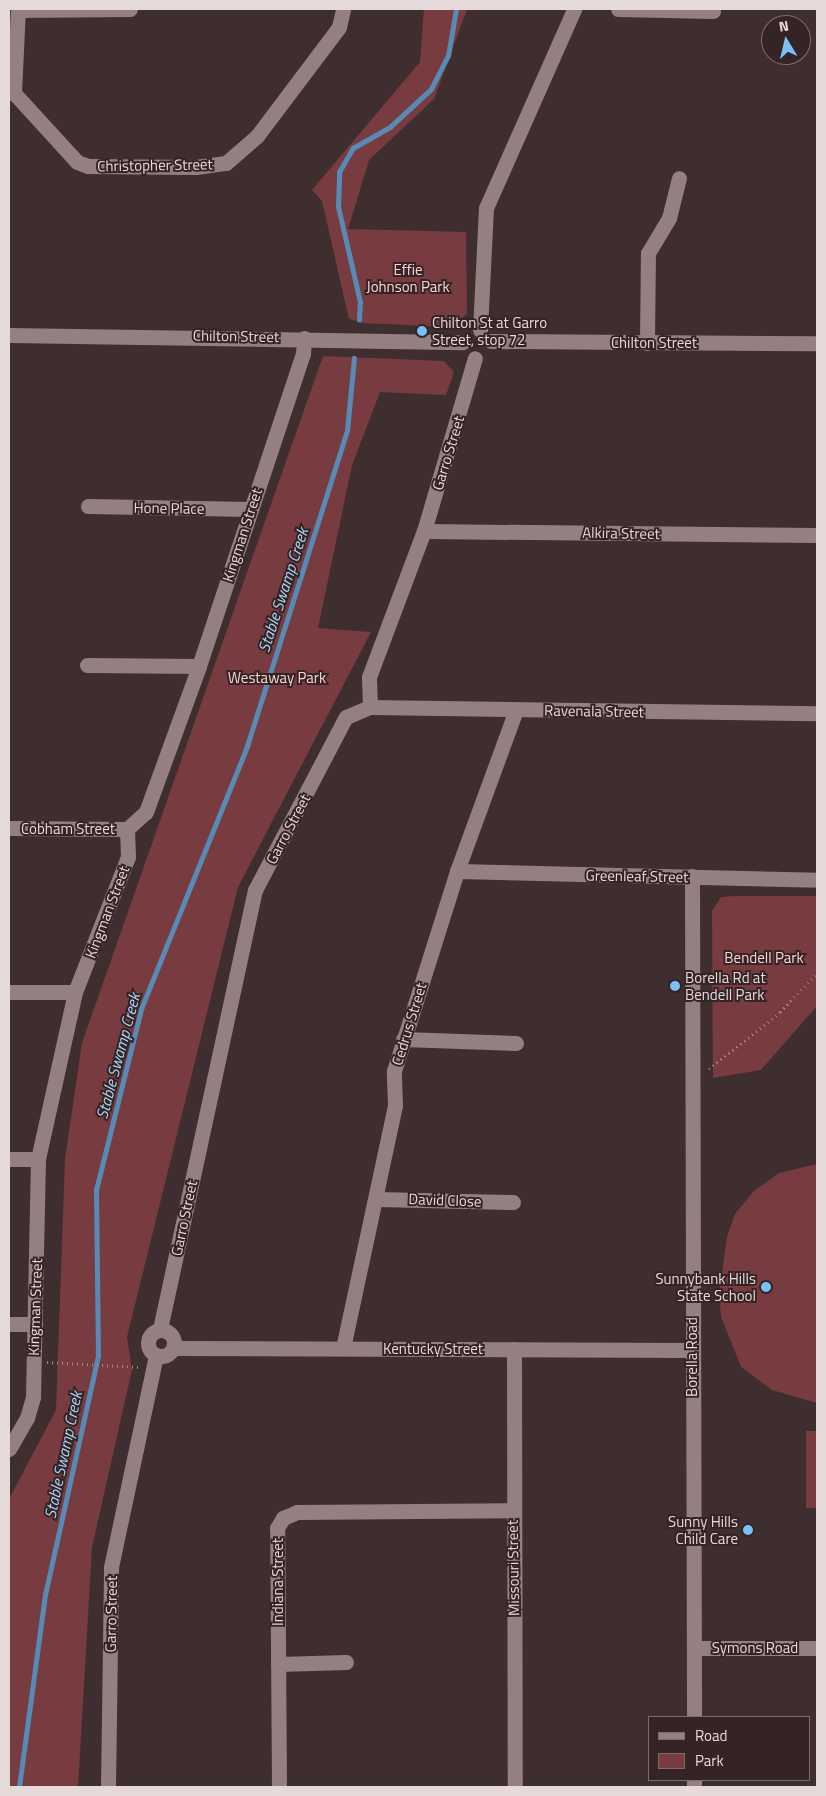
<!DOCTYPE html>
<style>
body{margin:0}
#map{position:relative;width:826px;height:1796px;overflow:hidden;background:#3f2e2f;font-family:"Titillium Web",sans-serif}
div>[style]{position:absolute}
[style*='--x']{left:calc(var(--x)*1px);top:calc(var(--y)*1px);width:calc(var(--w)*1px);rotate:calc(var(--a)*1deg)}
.green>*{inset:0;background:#783c40;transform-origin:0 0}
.stream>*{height:4.5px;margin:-2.25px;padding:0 2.25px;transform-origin:2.25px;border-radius:2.25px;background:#578bb5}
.path>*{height:2.5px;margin-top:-1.25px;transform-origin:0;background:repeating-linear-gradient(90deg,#988a8b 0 1px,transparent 0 5px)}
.minor>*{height:15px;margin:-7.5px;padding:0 7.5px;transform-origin:7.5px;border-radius:7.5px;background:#948080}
.minor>.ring{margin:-7.5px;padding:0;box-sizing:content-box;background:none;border:15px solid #948080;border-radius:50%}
.dots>*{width:14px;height:14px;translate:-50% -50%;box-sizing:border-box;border:2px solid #352425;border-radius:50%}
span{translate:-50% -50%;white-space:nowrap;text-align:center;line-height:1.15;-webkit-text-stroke:4px #352425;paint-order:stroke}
.street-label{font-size:15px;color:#e5d9d9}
.park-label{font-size:15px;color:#fdd4d5}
.poi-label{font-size:15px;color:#e5d9d9}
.left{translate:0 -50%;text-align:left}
.right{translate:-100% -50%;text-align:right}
.water-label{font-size:16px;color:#abd6fb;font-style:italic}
.frame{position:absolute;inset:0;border:10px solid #e5d9d9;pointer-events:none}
.legend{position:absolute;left:648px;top:1716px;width:162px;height:65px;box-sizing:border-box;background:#352425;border:1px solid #7b6c6d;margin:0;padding:6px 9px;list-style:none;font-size:15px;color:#e5d9d9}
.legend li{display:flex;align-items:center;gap:10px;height:25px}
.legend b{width:25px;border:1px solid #7b6c6d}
.north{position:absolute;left:761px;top:15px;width:50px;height:50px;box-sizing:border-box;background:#352425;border:1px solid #7b6c6d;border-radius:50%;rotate:351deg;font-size:14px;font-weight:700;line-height:20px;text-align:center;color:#e5d9d9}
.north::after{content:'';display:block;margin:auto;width:18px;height:22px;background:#79bff8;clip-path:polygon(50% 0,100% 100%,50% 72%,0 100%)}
</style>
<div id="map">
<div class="green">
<div style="clip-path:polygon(424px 9px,467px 9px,434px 99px,369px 160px,348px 229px,466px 232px,467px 314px,449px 327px,363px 323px,349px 319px,322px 201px,312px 190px,420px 62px)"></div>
<div style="clip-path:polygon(323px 356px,444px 361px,454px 372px,446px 395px,380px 392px,352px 465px,318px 628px,371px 632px,238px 887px,127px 1337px,132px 1370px,92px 1547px,78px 1787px,9px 1787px,9px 1499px,56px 1410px,65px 1159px,82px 1043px)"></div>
<div style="clip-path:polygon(735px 896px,817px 896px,817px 1006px,761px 1070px,713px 1078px,712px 911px,721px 897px)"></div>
<div style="clip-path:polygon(817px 1164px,817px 1403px,772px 1390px,741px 1367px,721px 1316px,719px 1293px,727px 1237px,735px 1214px,754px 1191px,779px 1173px)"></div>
<div style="left:806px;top:1431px;width:11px;height:77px"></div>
</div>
<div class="stream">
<div style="--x:359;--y:320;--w:18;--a:-87"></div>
<div style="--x:360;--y:302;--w:98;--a:-103"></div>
<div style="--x:338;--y:207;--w:35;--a:-88"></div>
<div style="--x:339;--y:172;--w:28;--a:-60"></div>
<div style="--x:353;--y:148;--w:43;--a:-29.6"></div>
<div style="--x:390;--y:127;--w:56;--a:-42.8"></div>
<div style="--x:431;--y:89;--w:37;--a:-63"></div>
<div style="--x:448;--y:56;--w:48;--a:-80.3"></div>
<div style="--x:19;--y:1787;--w:194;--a:-82.3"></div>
<div style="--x:45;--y:1595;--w:245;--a:-77.5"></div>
<div style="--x:98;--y:1356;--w:166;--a:-90.7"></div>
<div style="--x:96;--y:1190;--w:187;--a:-76"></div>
<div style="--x:141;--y:1009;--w:284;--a:-68"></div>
<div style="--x:247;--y:746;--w:330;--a:-72.4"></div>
<div style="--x:347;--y:431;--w:73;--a:-84.5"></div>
</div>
<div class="path">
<div style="--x:709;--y:1069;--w:91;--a:-38.8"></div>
<div style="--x:780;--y:1012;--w:54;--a:-46.5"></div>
<div style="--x:47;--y:1362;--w:92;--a:3.1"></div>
</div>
<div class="minor">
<div style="--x:618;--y:9;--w:95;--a:1.2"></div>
<div style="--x:18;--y:10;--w:112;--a:-0.5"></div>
<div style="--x:9;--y:93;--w:5;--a:0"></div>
<div style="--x:14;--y:93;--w:93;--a:47.6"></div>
<div style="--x:77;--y:162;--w:12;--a:20"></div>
<div style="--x:88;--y:166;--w:108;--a:0.5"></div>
<div style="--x:196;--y:167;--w:30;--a:-8"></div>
<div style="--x:226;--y:163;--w:41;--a:-41.1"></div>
<div style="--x:257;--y:136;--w:136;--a:-53"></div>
<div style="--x:339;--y:27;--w:18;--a:-77"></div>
<div style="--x:14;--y:93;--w:84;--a:-87.3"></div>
<div style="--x:480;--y:330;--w:122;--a:-87.2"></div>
<div style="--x:486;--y:208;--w:218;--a:-66.1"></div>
<div style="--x:9;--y:335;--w:454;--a:0.9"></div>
<div style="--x:491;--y:341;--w:326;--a:0.4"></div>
<div style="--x:647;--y:343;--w:90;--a:-89.4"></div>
<div style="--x:648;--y:253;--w:41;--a:-59"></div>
<div style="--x:669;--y:218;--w:41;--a:-76"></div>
<div style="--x:88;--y:506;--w:162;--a:1.1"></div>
<div style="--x:424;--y:531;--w:393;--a:0.6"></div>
<div style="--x:87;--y:665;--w:112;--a:0.5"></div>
<div style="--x:370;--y:707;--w:447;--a:0.8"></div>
<div style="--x:9;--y:828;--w:118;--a:0.5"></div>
<div style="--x:457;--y:871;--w:360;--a:1.4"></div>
<div style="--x:692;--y:876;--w:841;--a:89.86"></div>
<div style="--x:9;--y:992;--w:66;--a:0"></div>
<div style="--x:403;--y:1039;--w:113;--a:2"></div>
<div style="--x:9;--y:1159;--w:29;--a:0"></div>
<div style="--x:377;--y:1199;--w:136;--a:1.3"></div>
<div style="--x:9;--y:1324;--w:26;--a:0"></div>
<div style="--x:160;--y:1329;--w:449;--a:-77.8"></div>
<div style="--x:255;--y:890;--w:195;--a:-62.3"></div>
<div style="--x:346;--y:717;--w:26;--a:-23"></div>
<div style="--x:370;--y:707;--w:30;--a:-92"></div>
<div style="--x:369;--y:677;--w:156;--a:-69.4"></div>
<div style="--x:424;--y:531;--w:180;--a:-73.6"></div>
<div class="ring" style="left:148px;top:1330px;width:11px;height:11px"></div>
<div style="--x:173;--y:1348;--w:519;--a:0.22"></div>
<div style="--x:343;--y:1348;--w:248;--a:-77.9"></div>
<div style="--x:395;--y:1106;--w:35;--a:-92"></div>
<div style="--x:394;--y:1071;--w:210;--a:-72.5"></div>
<div style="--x:457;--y:871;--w:171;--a:-69.9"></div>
<div style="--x:514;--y:1349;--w:438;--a:89.9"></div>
<div style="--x:9;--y:1449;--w:36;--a:-60"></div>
<div style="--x:27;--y:1418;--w:22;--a:-74"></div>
<div style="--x:33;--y:1397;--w:238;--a:-88.8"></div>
<div style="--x:38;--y:1159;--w:171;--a:-77.5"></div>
<div style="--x:75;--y:992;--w:145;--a:-68.6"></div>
<div style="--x:128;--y:857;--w:28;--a:-92"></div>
<div style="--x:127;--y:829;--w:25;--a:-42"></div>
<div style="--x:146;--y:812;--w:155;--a:-70"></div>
<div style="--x:199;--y:666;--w:329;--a:-71.6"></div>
<div style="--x:303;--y:354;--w:16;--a:-86"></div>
<div style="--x:694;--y:1648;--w:123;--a:0"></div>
<div style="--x:278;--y:1664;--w:68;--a:-1.7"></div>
<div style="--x:694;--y:1780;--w:7;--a:90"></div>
<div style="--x:108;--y:1787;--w:220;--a:-89.2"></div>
<div style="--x:111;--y:1567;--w:217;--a:-78"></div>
<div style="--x:279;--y:1787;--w:259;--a:-90.4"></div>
<div style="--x:277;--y:1528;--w:12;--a:-59"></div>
<div style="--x:283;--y:1518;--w:15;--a:-23"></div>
<div style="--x:297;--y:1512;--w:216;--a:-0.5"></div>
</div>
<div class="dots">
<div style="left:422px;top:331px;background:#79bff8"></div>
<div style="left:675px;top:986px;background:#79bff8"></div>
<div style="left:766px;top:1287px;background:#79bff8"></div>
<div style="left:748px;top:1530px;background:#79bff8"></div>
</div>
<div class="street-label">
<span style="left:155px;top:165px;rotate:-1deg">Christopher Street</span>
<span style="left:236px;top:336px;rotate:1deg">Chilton Street</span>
<span style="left:654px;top:343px">Chilton Street</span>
<span style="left:448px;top:453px;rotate:-73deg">Garro Street</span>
<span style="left:169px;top:508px;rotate:1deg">Hone Place</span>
<span style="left:621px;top:533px;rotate:1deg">Alkira Street</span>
<span style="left:242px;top:535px;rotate:-72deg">Kingman Street</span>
<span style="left:594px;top:711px;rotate:1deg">Ravenala Street</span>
<span style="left:68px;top:829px">Cobham Street</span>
<span style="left:288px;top:829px;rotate:-62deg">Garro Street</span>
<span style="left:637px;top:876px;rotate:1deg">Greenleaf Street</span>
<span style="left:107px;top:912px;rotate:-69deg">Kingman Street</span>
<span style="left:409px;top:1024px;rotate:-73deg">Cedrus Street</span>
<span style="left:445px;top:1200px;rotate:2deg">David Close</span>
<span style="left:184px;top:1218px;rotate:-78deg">Garro Street</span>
<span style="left:35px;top:1307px;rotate:-88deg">Kingman Street</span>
<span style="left:433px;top:1349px">Kentucky Street</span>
<span style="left:692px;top:1357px;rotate:-90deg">Borella Road</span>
<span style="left:513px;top:1568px;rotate:-91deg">Missouri Street</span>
<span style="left:278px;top:1582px;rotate:-90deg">Indiana Street</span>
<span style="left:111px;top:1614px;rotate:-89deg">Garro Street</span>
<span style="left:755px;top:1648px">Symons Road</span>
</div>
<div class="park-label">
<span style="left:408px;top:278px">Effie<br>Johnson Park</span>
<span style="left:277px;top:678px">Westaway Park</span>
<span style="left:764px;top:958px">Bendell Park</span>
</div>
<div class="poi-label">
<span class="left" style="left:432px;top:331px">Chilton St at Garro<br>Street, stop 72</span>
<span class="left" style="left:685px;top:986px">Borella Rd at<br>Bendell Park</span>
<span class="right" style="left:756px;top:1287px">Sunnybank Hills<br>State School</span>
<span class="right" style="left:738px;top:1530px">Sunny Hills<br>Child Care</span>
</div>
<div class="water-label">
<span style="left:283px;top:590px;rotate:-72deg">Stable Swamp Creek</span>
<span style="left:118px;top:1056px;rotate:-75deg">Stable Swamp Creek</span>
<span style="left:63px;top:1455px;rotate:-78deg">Stable Swamp Creek</span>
</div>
<div class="frame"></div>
<ul class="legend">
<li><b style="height:6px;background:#948080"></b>Road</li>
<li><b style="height:14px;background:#783c40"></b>Park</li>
</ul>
<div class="north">N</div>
</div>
